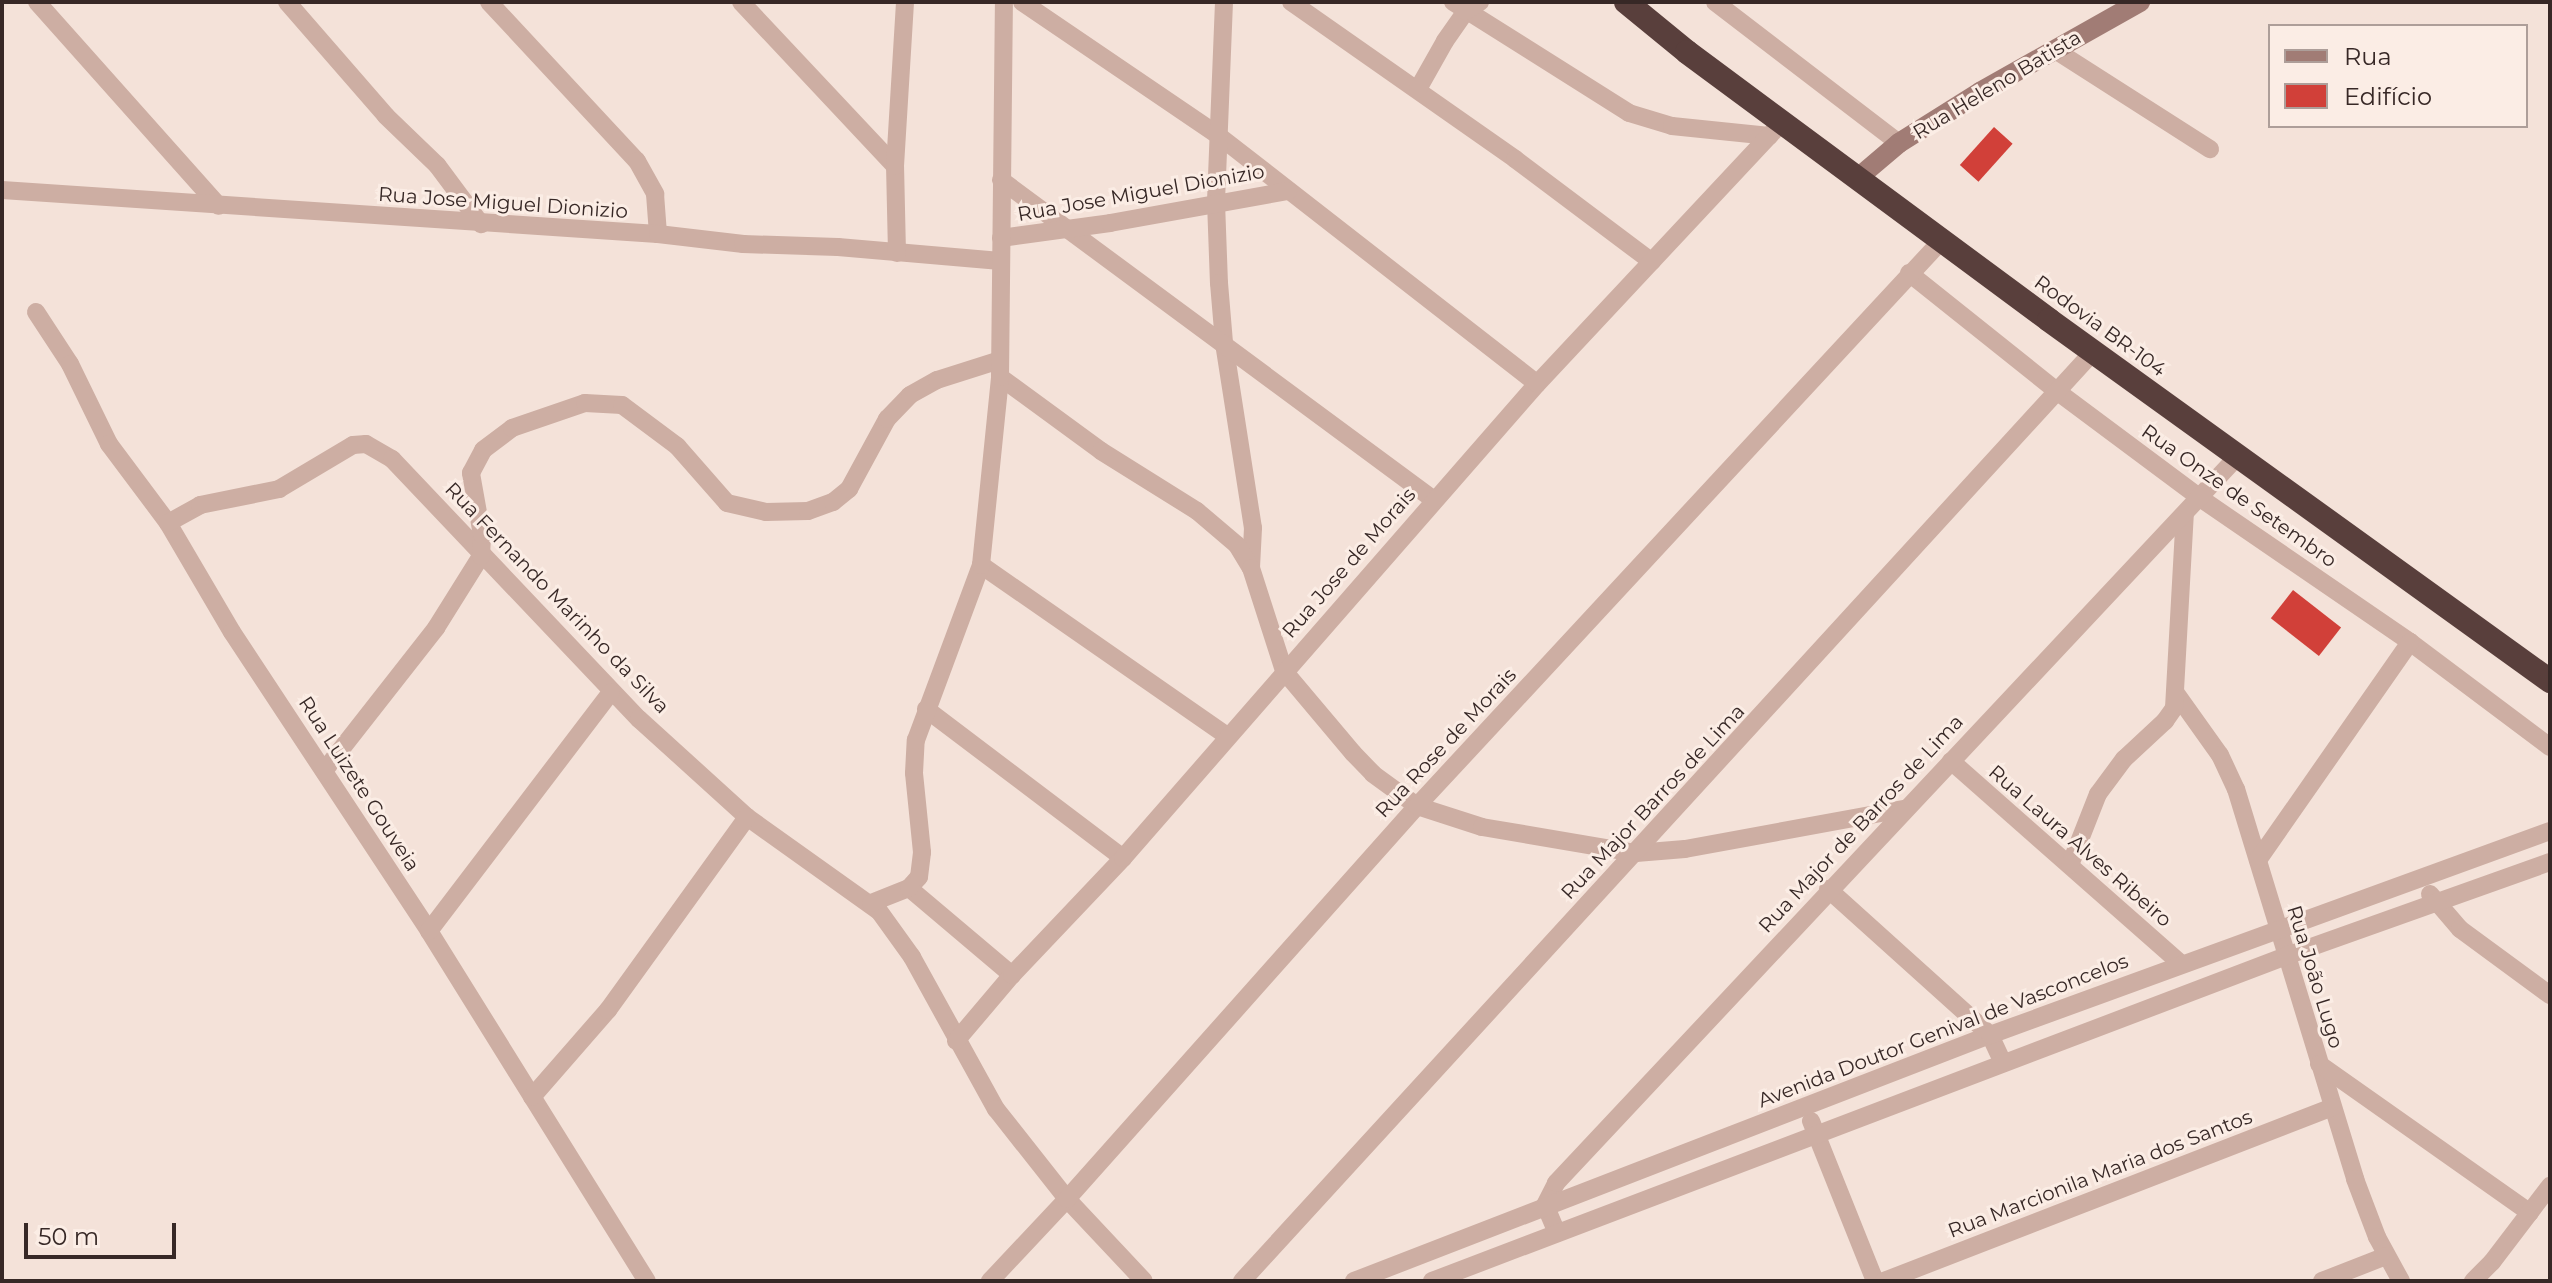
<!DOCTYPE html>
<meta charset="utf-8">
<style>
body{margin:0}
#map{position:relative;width:2552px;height:1283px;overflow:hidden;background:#f4e2d9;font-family:Montserrat,sans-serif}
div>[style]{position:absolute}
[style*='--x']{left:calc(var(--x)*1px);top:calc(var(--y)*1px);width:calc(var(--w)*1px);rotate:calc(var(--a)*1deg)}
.building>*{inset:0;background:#d14039;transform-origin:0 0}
.street>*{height:18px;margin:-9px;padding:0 9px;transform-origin:9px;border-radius:9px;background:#cdaea3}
.secondary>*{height:20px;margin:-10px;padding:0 10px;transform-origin:10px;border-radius:10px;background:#a17c75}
.highway>*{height:24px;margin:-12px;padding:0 12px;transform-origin:12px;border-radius:12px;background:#593f3c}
span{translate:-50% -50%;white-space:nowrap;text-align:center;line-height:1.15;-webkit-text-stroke:6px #fbede5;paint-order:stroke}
.street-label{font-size:20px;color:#372826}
.frame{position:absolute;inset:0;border:4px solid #372826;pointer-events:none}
.legend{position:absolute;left:2268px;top:24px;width:260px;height:104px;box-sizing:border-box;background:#fbede5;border:2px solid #ad9e99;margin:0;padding:10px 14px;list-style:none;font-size:24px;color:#372826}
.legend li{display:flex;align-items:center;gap:16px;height:40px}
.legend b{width:40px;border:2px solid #ad9e99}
.scale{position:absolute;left:24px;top:1223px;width:152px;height:36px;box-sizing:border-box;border:4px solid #372826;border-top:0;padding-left:10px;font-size:24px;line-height:28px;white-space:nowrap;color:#372826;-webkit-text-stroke:6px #fbede5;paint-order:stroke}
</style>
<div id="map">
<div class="building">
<div style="left:1994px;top:127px;width:25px;height:51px;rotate:42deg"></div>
<div style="left:2293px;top:590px;width:61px;height:36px;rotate:38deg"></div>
</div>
<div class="street">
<div style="--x:37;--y:2;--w:273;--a:48.3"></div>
<div style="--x:287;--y:2;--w:151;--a:49"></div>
<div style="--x:386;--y:116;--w:71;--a:43.9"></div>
<div style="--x:437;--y:165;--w:74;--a:53.3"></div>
<div style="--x:489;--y:2;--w:217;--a:47.1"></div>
<div style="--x:637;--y:161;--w:38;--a:61"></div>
<div style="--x:655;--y:194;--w:40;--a:85.7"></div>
<div style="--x:741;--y:2;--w:225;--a:46.8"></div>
<div style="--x:1022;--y:2;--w:238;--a:34.2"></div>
<div style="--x:1219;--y:136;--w:403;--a:37.9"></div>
<div style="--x:1224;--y:2;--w:200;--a:92.3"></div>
<div style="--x:1216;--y:202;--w:81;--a:87.9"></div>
<div style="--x:1219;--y:283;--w:60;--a:85.2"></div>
<div style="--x:1224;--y:343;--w:187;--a:81.1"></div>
<div style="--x:1253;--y:528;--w:40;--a:92.9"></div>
<div style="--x:1291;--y:2;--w:274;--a:35"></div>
<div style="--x:1515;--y:159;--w:171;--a:36.9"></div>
<div style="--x:1453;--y:2;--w:208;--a:32.2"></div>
<div style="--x:1629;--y:113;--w:45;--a:16.8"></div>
<div style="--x:1672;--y:126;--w:98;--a:5.9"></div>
<div style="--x:1715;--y:2;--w:232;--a:37.5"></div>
<div style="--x:2055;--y:50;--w:184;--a:32.6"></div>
<div style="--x:1418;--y:89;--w:55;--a:-60.6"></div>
<div style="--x:1445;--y:41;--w:37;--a:-55"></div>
<div style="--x:1466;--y:11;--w:17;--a:-33"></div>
<div style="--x:1001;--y:180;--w:538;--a:36.47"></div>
<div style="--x:2;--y:190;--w:657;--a:3.84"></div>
<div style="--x:658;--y:234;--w:86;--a:6.7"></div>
<div style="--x:743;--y:244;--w:95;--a:1.8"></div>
<div style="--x:838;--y:247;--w:163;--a:4.9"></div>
<div style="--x:1001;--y:238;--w:110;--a:-7.8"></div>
<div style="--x:1110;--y:223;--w:181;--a:-10.2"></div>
<div style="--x:897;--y:253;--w:87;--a:-91.3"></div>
<div style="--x:895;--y:166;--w:164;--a:-86.5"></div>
<div style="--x:1909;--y:273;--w:191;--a:38.6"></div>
<div style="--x:2058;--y:392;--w:177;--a:36.7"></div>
<div style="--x:2200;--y:498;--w:255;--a:34.4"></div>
<div style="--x:2410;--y:642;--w:175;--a:36.9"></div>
<div style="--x:36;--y:312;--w:62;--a:56.8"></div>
<div style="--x:70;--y:364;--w:89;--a:64"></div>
<div style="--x:109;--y:444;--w:99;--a:53.2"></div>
<div style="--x:168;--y:523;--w:126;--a:59.6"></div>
<div style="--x:232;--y:632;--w:358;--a:56.6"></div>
<div style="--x:429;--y:931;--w:412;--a:58.1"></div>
<div style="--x:1000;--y:377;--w:125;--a:36.2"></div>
<div style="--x:1101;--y:451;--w:113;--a:32"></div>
<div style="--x:1197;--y:511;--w:52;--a:40.4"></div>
<div style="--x:1237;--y:545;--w:27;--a:59"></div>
<div style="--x:1251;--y:568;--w:108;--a:72.2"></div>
<div style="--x:1284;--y:671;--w:107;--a:49.9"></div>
<div style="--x:1353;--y:753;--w:29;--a:46"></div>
<div style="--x:1373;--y:774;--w:54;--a:36"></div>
<div style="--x:1417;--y:806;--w:68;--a:17.9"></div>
<div style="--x:1482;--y:827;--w:156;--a:9.6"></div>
<div style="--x:1636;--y:853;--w:49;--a:-4.7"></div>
<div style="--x:1685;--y:849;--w:223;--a:-10.4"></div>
<div style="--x:168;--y:523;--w:37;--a:-29"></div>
<div style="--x:200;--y:505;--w:81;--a:-11.4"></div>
<div style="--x:279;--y:489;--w:86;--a:-30.7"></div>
<div style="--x:353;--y:445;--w:13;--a:-4"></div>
<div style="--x:366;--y:444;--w:30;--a:30"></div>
<div style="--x:392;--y:459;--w:359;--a:46.5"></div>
<div style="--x:639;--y:719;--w:146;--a:42.2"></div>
<div style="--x:747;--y:817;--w:162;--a:35.5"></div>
<div style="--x:879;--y:911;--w:57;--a:54.3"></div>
<div style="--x:912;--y:957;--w:174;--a:61.1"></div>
<div style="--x:996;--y:1109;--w:115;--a:51.7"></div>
<div style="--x:1067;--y:1199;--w:112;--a:46.8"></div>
<div style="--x:981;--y:565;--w:300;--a:34.8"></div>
<div style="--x:2175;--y:692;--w:77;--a:54.5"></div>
<div style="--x:2220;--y:755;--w:38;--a:65"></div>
<div style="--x:2236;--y:789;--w:408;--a:73"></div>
<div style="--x:2355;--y:1179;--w:62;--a:69.2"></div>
<div style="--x:2377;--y:1237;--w:50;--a:61.4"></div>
<div style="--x:926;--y:709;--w:247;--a:37.1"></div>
<div style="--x:1951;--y:761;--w:307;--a:41.4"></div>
<div style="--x:324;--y:771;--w:182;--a:-51.9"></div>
<div style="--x:436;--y:628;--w:85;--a:-58"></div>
<div style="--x:481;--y:556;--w:21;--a:-87"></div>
<div style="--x:482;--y:535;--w:63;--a:-100.1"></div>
<div style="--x:471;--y:473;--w:26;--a:-62"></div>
<div style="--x:483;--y:450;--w:36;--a:-37"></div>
<div style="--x:512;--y:428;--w:77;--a:-18.9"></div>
<div style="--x:585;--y:403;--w:37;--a:3"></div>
<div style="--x:622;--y:405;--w:69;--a:36.7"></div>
<div style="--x:677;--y:446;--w:76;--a:48.7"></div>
<div style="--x:727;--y:503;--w:40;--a:13"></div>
<div style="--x:766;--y:512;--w:42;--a:-1.4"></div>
<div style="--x:808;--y:511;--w:27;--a:-20"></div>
<div style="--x:833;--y:502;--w:21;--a:-39"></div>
<div style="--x:849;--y:489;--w:80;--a:-61.5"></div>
<div style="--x:887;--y:419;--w:33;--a:-46"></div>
<div style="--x:910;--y:395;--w:31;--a:-29"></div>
<div style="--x:937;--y:380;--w:66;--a:-17.6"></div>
<div style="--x:2258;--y:860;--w:266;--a:-55.1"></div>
<div style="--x:2070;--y:865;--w:76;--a:-68.5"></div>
<div style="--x:2098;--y:794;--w:44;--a:-53.4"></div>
<div style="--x:2124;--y:759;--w:56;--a:-42.8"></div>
<div style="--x:2165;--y:721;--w:16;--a:-55"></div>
<div style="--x:2174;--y:708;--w:194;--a:-86.8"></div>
<div style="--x:909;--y:888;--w:135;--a:40.2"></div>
<div style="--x:1828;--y:889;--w:218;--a:42"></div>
<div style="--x:1990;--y:1035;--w:31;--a:65"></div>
<div style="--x:2430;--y:894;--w:46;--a:49.4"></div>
<div style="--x:2460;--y:929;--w:112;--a:36.3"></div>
<div style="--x:871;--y:903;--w:41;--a:-21.5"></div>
<div style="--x:909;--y:888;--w:15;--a:-48"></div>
<div style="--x:919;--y:877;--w:25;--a:-83"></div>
<div style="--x:922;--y:852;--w:79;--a:-95.8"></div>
<div style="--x:914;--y:773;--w:33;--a:-87"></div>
<div style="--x:916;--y:740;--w:187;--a:-69.6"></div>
<div style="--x:981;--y:565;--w:189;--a:-84.2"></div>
<div style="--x:1000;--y:377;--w:375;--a:-89.4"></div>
<div style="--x:429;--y:931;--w:300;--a:-52.7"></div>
<div style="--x:956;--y:1041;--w:87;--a:-49.7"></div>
<div style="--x:1012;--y:975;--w:161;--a:-46.5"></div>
<div style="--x:1123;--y:858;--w:629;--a:-48.87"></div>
<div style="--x:1537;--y:384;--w:360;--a:-46.9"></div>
<div style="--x:2319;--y:1064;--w:258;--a:35.2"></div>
<div style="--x:532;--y:1097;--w:116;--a:-48.9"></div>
<div style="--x:608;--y:1010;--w:238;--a:-54.2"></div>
<div style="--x:1811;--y:1121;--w:172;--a:68.2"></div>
<div style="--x:1557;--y:1233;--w:30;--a:-113"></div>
<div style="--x:1545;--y:1205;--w:25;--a:-63"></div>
<div style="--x:1556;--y:1183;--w:997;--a:-46.83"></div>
<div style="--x:990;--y:1281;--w:112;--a:-46.8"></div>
<div style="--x:1067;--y:1199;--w:526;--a:-48.31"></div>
<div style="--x:1417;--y:806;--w:772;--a:-47.15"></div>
<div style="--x:1242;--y:1281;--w:1261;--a:-47.51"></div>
<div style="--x:1354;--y:1281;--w:682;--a:-21.15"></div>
<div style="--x:1990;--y:1035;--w:596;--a:-20.02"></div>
<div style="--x:1432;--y:1281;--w:914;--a:-20.83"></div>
<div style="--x:2286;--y:956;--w:280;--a:-19.6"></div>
<div style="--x:1884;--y:1281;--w:481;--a:-21.2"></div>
<div style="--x:2322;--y:1281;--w:69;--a:-21.3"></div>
<div style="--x:2473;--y:1281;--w:27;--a:-45"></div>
<div style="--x:2492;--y:1262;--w:96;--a:-52.7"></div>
</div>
<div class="secondary">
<div style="--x:1859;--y:177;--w:52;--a:-40.4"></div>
<div style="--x:1899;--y:143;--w:96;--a:-32.2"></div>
<div style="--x:1980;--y:92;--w:184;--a:-29.4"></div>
</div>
<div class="highway">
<div style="--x:1626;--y:2;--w:79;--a:39.3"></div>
<div style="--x:1687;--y:52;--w:450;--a:36.5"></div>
<div style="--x:2049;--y:320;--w:618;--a:35.77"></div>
</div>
<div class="street-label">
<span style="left:1997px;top:85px;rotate:-31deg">Rua Heleno Batista</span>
<span style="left:1141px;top:193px;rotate:-10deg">Rua Jose Miguel Dionizio</span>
<span style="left:503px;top:203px;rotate:4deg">Rua Jose Miguel Dionizio</span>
<span style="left:2100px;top:326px;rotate:36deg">Rodovia BR-104</span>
<span style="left:2239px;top:496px;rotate:35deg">Rua Onze de Setembro</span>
<span style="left:1349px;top:563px;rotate:-49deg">Rua Jose de Morais</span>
<span style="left:557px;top:598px;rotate:46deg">Rua Fernando Marinho da Silva</span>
<span style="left:1446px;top:743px;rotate:-47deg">Rua Rose de Morais</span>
<span style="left:359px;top:784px;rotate:57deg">Rua Luizete Gouveia</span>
<span style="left:1653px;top:802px;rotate:-47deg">Rua Major Barros de Lima</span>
<span style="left:1861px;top:824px;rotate:-47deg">Rua Major de Barros de Lima</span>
<span style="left:2080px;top:846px;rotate:41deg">Rua Laura Alves Ribeiro</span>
<span style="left:2315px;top:977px;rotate:73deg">Rua João Lugo</span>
<span style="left:1943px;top:1031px;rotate:-21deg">Avenida Doutor Genival de Vasconcelos</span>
<span style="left:2100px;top:1174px;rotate:-21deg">Rua Marcionila Maria dos Santos</span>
</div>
<div class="frame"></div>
<ul class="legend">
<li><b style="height:10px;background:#a17c75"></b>Rua</li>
<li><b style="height:22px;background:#d14039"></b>Edifício</li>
</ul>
<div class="scale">50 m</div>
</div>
